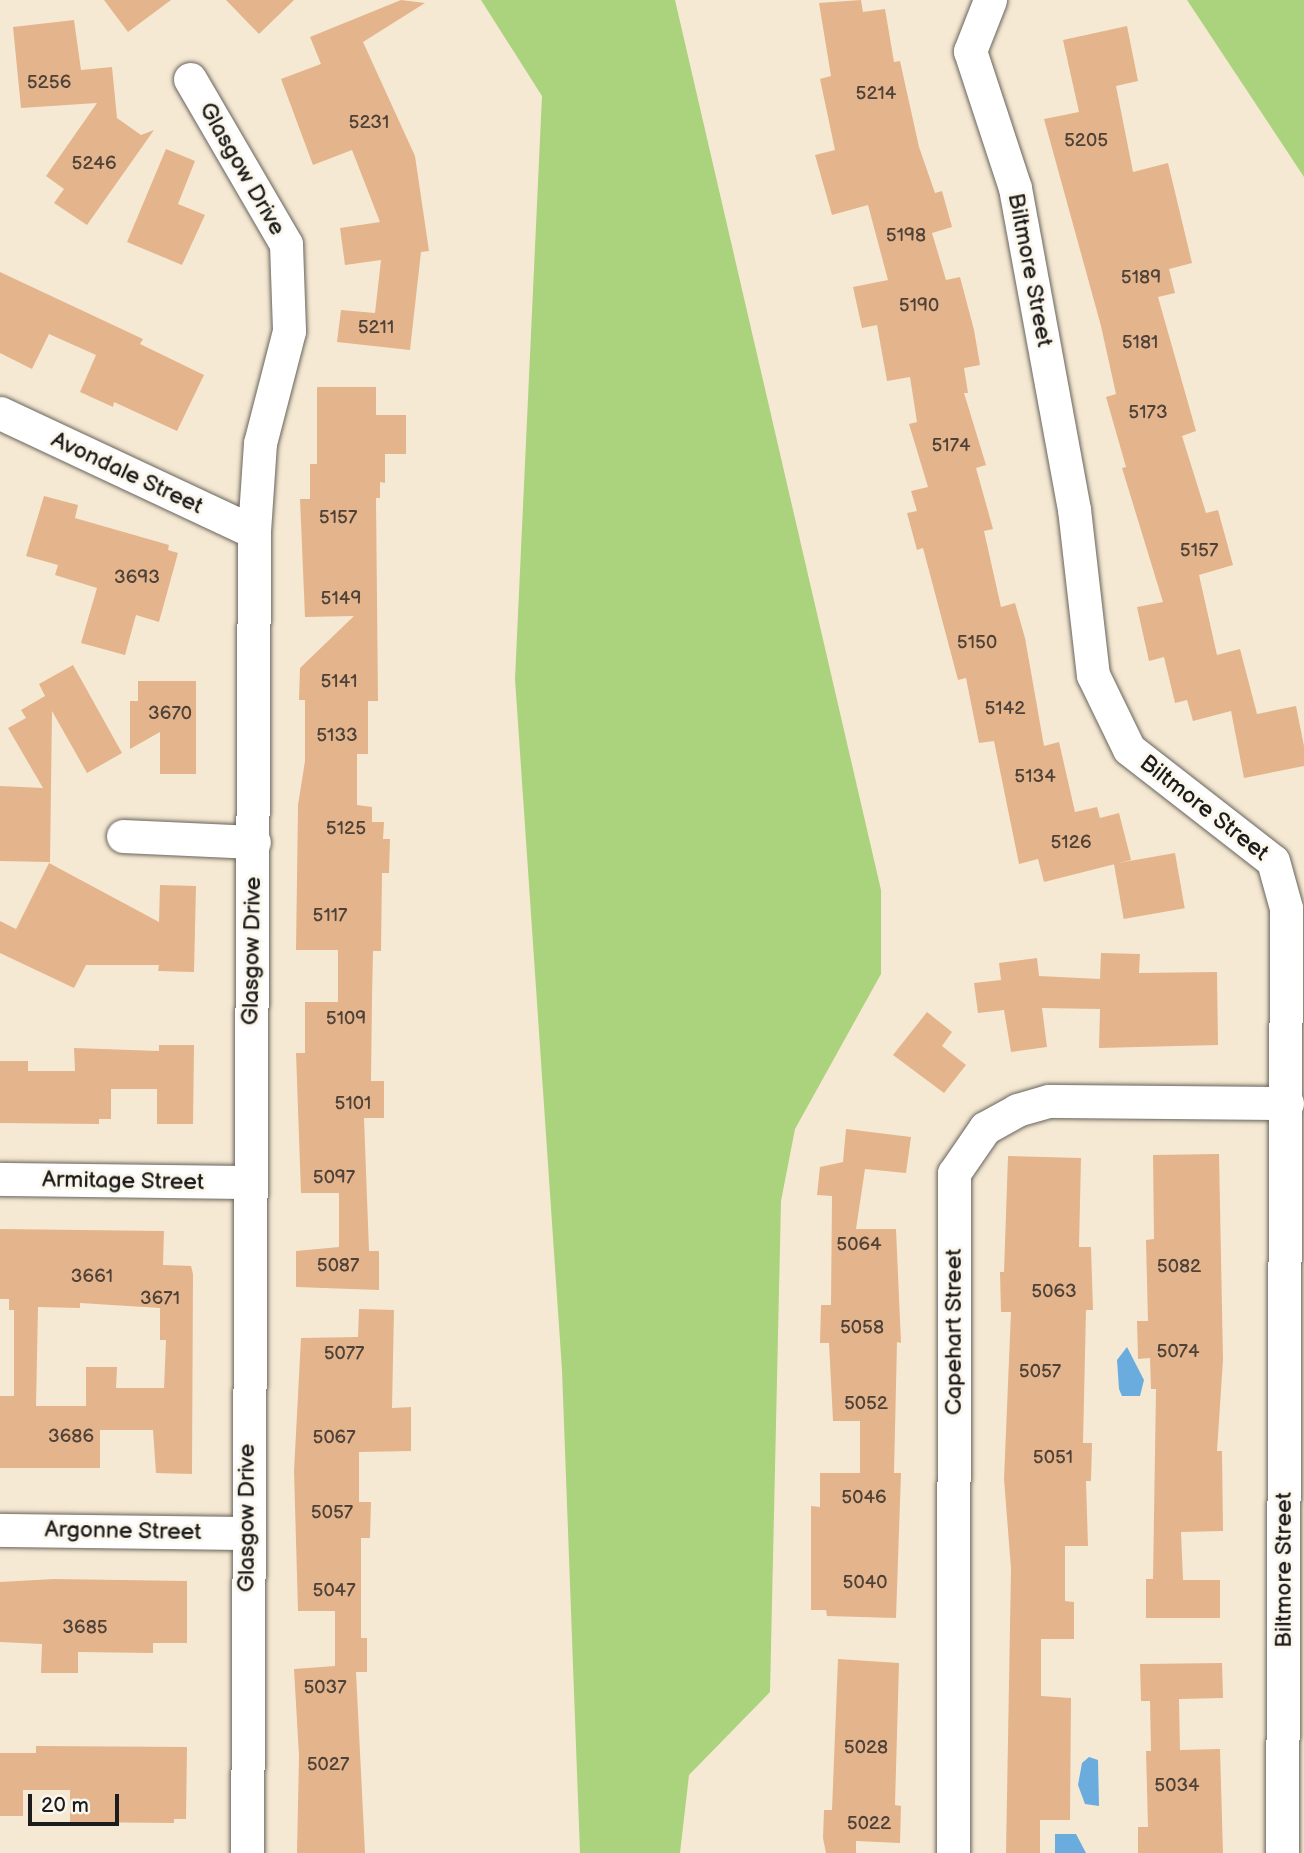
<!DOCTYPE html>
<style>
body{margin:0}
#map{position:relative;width:1304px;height:1853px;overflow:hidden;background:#f6e9d3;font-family:"Balsamiq Sans",sans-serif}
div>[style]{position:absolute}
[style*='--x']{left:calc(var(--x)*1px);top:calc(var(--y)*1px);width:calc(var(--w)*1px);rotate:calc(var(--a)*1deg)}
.green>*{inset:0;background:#abd27c}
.water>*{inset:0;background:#6bacdf}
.building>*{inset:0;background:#e4b48c;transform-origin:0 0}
.roads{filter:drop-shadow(0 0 2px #68645c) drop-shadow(0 0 2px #68645c)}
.minor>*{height:33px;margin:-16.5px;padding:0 16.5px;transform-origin:16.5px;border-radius:16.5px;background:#fff}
span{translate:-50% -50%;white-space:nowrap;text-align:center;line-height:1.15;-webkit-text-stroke:6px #fbf7ec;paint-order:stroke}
.number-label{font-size:19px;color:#4e4238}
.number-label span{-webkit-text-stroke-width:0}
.street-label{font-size:23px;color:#1c1c1c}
.scale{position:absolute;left:28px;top:1794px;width:91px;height:32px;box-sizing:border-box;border:4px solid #1c1c1c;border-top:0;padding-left:9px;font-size:21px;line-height:24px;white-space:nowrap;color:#1c1c1c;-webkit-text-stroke:5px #fbf7ec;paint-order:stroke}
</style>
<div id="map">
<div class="green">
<div style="clip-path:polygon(481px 0,675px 0,881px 890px,881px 974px,795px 1129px,781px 1201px,770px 1692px,689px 1775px,680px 1853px,580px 1853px,562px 1370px,515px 679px,542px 96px)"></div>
<div style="clip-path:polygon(1187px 0,1304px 0,1304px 177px)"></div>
</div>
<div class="water">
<div style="clip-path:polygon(1127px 1347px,1144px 1380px,1140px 1396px,1122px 1396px,1119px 1389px,1117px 1360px)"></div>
<div style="clip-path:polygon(1089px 1757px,1098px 1760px,1099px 1806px,1085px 1804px,1078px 1785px,1082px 1763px)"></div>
<div style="clip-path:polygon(1055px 1834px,1076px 1834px,1086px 1853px,1055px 1853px)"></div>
</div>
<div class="building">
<div style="clip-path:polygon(104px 0,171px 0,128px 32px)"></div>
<div style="clip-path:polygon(226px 0,294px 0,259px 34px)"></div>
<div style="clip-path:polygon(401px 0,425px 3px,363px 42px,415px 156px,429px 251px,421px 252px,410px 350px,337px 342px,341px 310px,375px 313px,381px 260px,345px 265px,340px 228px,380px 222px,352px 150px,313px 165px,281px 79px,321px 64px,310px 37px)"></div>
<div style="clip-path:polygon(861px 0,863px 12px,885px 9px,894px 62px,900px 61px,919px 147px,935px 193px,942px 191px,952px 227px,932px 233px,946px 280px,960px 277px,974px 330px,980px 365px,964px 368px,968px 393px,964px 393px,986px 465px,976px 468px,993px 529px,984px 531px,1001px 607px,1015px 603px,1025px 638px,1044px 746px,1059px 742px,1075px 812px,1097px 807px,1100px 818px,1119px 813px,1131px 860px,1044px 882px,1038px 859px,1019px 864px,994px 741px,979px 743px,966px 678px,958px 680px,923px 548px,917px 550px,907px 513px,917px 511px,911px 491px,928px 487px,909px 424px,917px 422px,910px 377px,887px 381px,877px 325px,862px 328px,853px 287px,888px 280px,868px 205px,832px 215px,815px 155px,835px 150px,820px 79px,831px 76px,819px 3px)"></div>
<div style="clip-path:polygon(74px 20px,81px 70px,112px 67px,117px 118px,141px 135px,154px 130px,87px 225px,54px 203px,64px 189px,46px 176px,97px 103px,21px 108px,13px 27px)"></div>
<div style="clip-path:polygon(1127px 26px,1138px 81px,1116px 86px,1133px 172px,1168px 163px,1192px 263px,1169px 269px,1175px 293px,1158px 297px,1196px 431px,1182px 436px,1206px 513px,1218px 510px,1233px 565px,1199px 575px,1217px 655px,1240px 649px,1257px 714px,1296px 706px,1304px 746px,1304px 766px,1244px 778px,1231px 711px,1193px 721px,1187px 700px,1175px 703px,1164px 657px,1149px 661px,1137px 607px,1163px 602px,1122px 468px,1126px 467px,1106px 397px,1116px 394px,1101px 326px,1044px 119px,1079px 112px,1063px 40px)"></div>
<div style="clip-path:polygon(166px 149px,195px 161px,178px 204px,205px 215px,182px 265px,127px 242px)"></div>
<div style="clip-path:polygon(0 272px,143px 339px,140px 344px,204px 375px,177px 431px,114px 402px,113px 407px,80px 392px,96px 355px,49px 334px,32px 369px,0 353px)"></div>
<div style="clip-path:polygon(317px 387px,376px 387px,376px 415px,406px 415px,406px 454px,385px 454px,385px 483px,380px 482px,380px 498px,376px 498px,378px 701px,368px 701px,368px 754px,357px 754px,357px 805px,372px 807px,372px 822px,384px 822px,383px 839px,390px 839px,389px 873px,382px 873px,381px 951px,373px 951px,372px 998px,371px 1081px,384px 1081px,384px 1118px,364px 1118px,369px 1251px,379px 1251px,379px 1290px,296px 1287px,296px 1251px,339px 1247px,339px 1193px,301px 1193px,296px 1053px,305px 1053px,305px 1002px,338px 1002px,338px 950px,296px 950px,298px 805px,305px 761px,305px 700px,299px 700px,300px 668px,354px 616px,305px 617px,300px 499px,310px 499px,310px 464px,317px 464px)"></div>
<div style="clip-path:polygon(44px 496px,78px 505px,75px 518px,169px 545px,168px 550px,178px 553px,159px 622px,136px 615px,125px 655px,81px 643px,97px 588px,55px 575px,58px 565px,26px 556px)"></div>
<div style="clip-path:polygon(73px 665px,122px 753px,87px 773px,52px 711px,50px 862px,0 861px,0 786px,43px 788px,8px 728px,26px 718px,21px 710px,45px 696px,39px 684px)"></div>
<div style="clip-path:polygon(138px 681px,196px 681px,196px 774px,160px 774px,160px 732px,130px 749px,130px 701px,138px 701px)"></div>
<div style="left:1175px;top:853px;width:56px;height:62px;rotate:80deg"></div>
<div style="clip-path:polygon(49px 863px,159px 922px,160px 885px,196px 886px,194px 972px,158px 971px,159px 965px,86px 965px,74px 988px,0 953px,0 921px,16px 929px)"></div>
<div style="clip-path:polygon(1101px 953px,1140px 954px,1139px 973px,1217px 972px,1218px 1045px,1099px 1048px,1100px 1009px,1042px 1008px,1047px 1047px,1011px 1052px,1004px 1010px,978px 1013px,974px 983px,1001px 980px,999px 963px,1037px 958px,1039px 976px,1100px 979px)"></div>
<div style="clip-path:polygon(927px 1012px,952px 1032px,942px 1046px,966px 1065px,944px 1093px,893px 1055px)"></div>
<div style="clip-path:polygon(159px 1045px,194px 1045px,193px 1124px,157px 1124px,157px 1089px,111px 1089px,111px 1119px,99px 1119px,99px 1124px,0 1123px,0 1061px,28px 1061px,28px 1071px,75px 1071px,74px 1048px,159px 1051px)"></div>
<div style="clip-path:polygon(846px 1129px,911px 1137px,906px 1173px,865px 1169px,856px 1229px,896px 1229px,901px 1343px,897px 1342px,894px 1473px,901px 1473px,896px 1618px,827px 1616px,826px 1610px,811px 1610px,811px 1506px,820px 1507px,820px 1473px,860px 1473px,860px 1421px,833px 1421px,829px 1343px,820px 1343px,821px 1305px,831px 1305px,832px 1196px,817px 1195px,820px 1167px,843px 1162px)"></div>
<div style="clip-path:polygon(1219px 1154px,1223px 1360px,1217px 1451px,1222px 1451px,1223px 1531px,1181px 1532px,1183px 1580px,1220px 1580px,1220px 1618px,1146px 1618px,1146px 1579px,1153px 1579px,1156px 1389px,1151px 1389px,1150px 1358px,1138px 1359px,1137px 1321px,1148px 1321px,1146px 1240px,1154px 1239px,1153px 1155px)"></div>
<div style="clip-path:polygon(1008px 1156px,1081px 1158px,1079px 1247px,1091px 1247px,1093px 1310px,1086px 1310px,1083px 1443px,1092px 1443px,1091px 1481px,1086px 1481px,1088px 1546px,1065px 1546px,1065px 1601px,1074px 1602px,1074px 1639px,1041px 1639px,1041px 1696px,1071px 1698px,1070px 1820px,1040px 1820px,1040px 1853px,1006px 1853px,1011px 1569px,1004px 1479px,1011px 1312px,1001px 1312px,1000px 1272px,1004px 1272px)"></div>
<div style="clip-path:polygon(evenodd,0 1229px,164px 1231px,163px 1265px,191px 1266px,193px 1274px,192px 1474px,156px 1473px,153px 1430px,100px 1430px,100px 1468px,0 1468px,0 1396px,14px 1396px,14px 1310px,9px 1310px,9px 1299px,0 1299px,0 1229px,80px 1303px,160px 1308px,160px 1340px,166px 1340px,164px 1388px,116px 1388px,117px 1367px,86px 1367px,86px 1406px,36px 1406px,38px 1307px,80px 1308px,80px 1303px)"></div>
<div style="clip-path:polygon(359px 1309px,394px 1310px,392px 1408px,411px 1407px,411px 1451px,359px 1452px,359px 1502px,371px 1502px,370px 1538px,361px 1538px,361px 1638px,367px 1638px,367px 1672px,356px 1672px,365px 1853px,297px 1853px,299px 1756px,294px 1669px,335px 1666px,335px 1611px,298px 1611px,294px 1471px,301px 1338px,358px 1337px)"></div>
<div style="clip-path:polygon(54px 1579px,187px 1581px,187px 1643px,153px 1643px,153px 1653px,78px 1652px,78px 1673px,41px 1673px,42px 1644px,0 1642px,0 1582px)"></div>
<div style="clip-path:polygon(838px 1659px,899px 1663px,895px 1805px,901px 1806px,900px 1843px,856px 1841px,856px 1853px,826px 1853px,823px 1838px,824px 1810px,832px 1810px)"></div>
<div style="clip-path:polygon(1222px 1663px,1223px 1698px,1179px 1699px,1180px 1750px,1220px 1749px,1223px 1853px,1138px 1853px,1138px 1827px,1148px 1827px,1146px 1751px,1151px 1751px,1150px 1701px,1141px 1701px,1140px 1664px)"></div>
<div style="clip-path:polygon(36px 1746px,187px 1747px,186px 1819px,174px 1819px,174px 1823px,70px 1822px,70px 1790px,23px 1790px,23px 1816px,0 1816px,0 1753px,36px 1753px)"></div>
</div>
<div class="roads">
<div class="minor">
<div style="--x:990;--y:0;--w:55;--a:111.4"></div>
<div style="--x:970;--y:51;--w:144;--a:71.8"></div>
<div style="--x:1015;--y:188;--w:326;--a:79.6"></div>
<div style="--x:1074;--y:509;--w:167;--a:83.5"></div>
<div style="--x:1093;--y:675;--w:82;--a:64.1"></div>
<div style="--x:1129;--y:749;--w:182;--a:37.9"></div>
<div style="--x:1273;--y:861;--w:49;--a:74.5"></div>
<div style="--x:1286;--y:908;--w:945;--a:90.24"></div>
<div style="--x:190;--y:79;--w:191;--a:59.8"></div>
<div style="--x:286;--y:244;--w:87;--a:88"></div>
<div style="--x:289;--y:331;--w:116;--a:104.5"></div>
<div style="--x:260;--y:443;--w:89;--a:93.9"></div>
<div style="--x:254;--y:532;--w:1321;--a:90.3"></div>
<div style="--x:0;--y:413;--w:280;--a:25.1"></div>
<div style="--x:123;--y:836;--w:131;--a:2.6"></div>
<div style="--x:0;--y:1179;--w:247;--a:0.7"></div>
<div style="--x:0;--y:1530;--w:247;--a:0.7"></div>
<div style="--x:953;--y:1853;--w:680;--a:-89.92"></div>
<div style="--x:954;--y:1173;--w:55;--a:-55.4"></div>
<div style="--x:985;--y:1128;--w:37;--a:-29"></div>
<div style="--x:1017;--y:1110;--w:33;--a:-16"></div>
<div style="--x:1049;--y:1101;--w:238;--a:0.5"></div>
</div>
</div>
<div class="number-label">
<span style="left:49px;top:83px">5256</span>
<span style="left:876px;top:94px">5214</span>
<span style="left:369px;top:123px">5231</span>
<span style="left:1086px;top:141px">5205</span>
<span style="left:94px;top:164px">5246</span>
<span style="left:906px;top:236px">5198</span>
<span style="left:1141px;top:278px">5189</span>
<span style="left:919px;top:306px">5190</span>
<span style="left:376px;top:328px">5211</span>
<span style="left:1140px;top:343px">5181</span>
<span style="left:1148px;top:413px">5173</span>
<span style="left:951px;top:446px">5174</span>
<span style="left:338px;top:518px">5157</span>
<span style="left:1199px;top:551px">5157</span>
<span style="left:137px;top:578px">3693</span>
<span style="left:341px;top:599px">5149</span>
<span style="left:977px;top:643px">5150</span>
<span style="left:339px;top:682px">5141</span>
<span style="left:1005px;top:709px">5142</span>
<span style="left:170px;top:714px">3670</span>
<span style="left:337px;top:736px">5133</span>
<span style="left:1035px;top:777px">5134</span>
<span style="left:346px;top:829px">5125</span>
<span style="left:1071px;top:843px">5126</span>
<span style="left:330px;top:916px">5117</span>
<span style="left:346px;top:1019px">5109</span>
<span style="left:353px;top:1104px">5101</span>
<span style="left:334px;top:1178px">5097</span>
<span style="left:859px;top:1245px">5064</span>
<span style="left:338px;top:1266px">5087</span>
<span style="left:1179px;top:1267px">5082</span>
<span style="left:92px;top:1277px">3661</span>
<span style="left:1054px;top:1292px">5063</span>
<span style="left:160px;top:1299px">3671</span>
<span style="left:862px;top:1328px">5058</span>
<span style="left:1178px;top:1352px">5074</span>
<span style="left:344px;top:1354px">5077</span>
<span style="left:1040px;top:1372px">5057</span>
<span style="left:866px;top:1404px">5052</span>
<span style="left:71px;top:1437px">3686</span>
<span style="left:334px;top:1438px">5067</span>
<span style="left:1053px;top:1458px">5051</span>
<span style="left:864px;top:1498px">5046</span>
<span style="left:332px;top:1513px">5057</span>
<span style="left:865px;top:1583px">5040</span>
<span style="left:334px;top:1591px">5047</span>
<span style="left:85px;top:1628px">3685</span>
<span style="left:325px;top:1688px">5037</span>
<span style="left:866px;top:1748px">5028</span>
<span style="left:328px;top:1765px">5027</span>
<span style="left:1177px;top:1786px">5034</span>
<span style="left:869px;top:1824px">5022</span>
</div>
<div class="street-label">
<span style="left:242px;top:169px;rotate:60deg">Glasgow Drive</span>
<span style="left:1030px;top:270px;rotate:79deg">Biltmore Street</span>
<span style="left:127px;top:473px;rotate:25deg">Avondale Street</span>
<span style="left:1204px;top:808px;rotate:38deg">Biltmore Street</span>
<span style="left:252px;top:951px;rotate:-89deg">Glasgow Drive</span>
<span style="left:123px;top:1181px;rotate:1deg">Armitage Street</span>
<span style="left:954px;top:1332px;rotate:-90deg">Capehart Street</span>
<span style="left:247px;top:1518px;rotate:-90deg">Glasgow Drive</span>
<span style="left:123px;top:1531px;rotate:1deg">Argonne Street</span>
<span style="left:1284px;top:1570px;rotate:-90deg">Biltmore Street</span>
</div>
<div class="scale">20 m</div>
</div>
